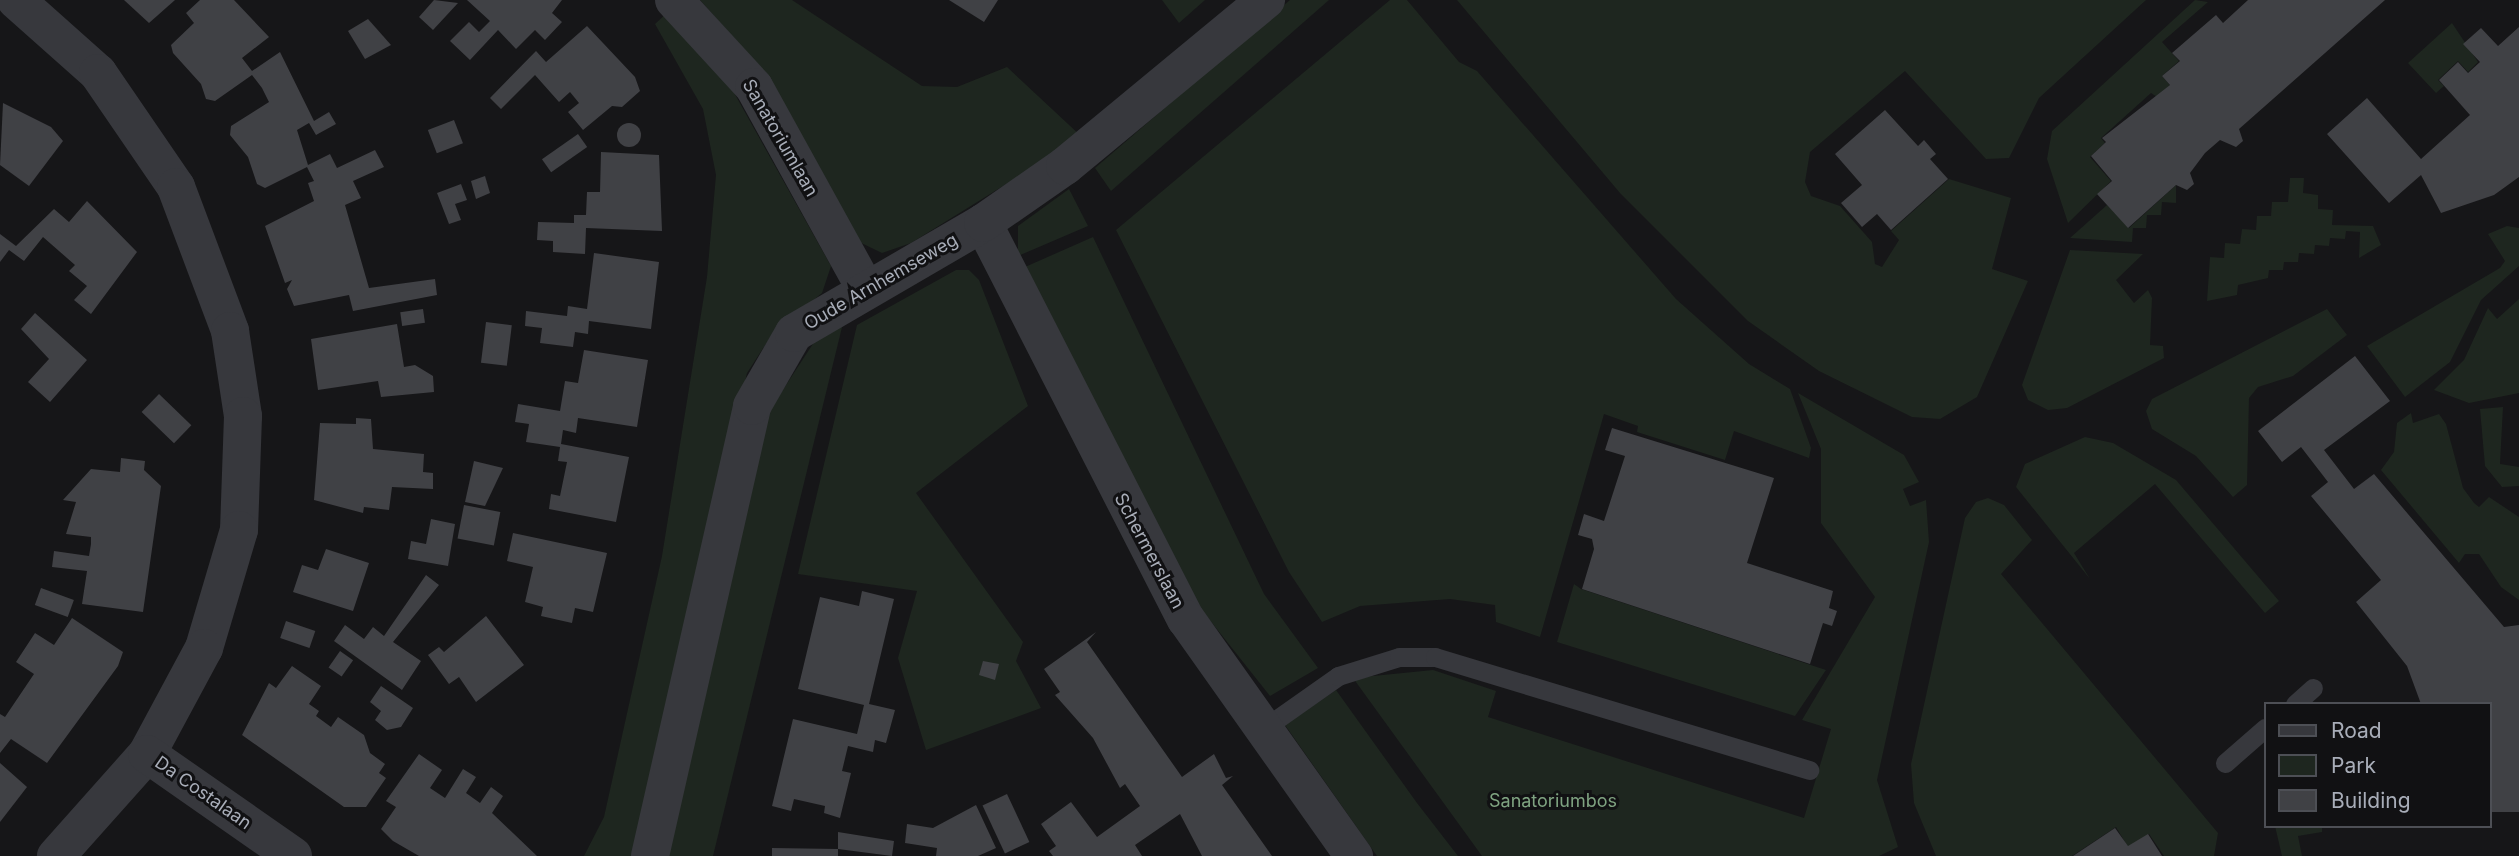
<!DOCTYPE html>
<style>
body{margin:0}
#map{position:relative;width:2519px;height:856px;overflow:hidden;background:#161618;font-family:Inter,sans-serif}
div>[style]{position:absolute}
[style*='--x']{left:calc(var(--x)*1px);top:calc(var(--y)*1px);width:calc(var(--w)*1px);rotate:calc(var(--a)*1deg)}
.green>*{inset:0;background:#1e261f}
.building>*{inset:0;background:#404145;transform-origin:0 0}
.round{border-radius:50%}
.service>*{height:19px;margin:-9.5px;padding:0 9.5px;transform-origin:9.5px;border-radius:9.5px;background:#37383d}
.minor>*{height:38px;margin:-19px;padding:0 19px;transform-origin:19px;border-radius:19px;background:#37383d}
span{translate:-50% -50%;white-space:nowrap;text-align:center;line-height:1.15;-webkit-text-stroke:6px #111113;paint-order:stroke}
.street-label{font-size:18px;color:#a8adb8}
.park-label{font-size:18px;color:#7fa381}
.legend{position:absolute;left:2264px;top:702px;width:228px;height:126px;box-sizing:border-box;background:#111113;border:2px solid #4d4f55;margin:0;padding:9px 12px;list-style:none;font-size:21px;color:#a8adb8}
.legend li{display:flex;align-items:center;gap:14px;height:35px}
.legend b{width:35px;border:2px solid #4d4f55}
</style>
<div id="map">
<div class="green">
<div style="clip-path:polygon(700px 0,792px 0,922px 86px,957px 87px,1007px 67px,1082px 137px,911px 243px,882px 253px,853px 239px,765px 73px)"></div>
<div style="clip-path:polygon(1162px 0,1205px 0,1179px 23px)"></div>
<div style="clip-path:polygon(1290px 0,1329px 0,1111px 191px,1095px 168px)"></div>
<div style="clip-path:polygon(1390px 0,1407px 0,1459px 62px,1477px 71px,1676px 299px,1749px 364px,1790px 389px,1811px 448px,1809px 458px,1734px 431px,1725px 460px,1637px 432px,1638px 426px,1604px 414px,1540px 637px,1496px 622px,1495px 605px,1450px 599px,1360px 606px,1322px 622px,1289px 572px,1116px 230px)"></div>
<div style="clip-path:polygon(1457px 0,2146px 0,2039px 98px,2009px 158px,1986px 159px,1905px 71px,1810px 152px,1805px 182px,1811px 196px,1840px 206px,1872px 242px,1875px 264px,1882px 267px,1899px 240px,1891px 231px,1949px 179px,2011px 198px,1992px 269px,2028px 281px,1977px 397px,1940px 419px,1912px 417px,1819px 371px,1748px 321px,1620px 193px)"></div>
<div style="clip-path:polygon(2195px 0,2208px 2px,2162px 42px,2179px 61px,2162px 76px,2170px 85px,2157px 97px,2151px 93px,2101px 138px,2105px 143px,2090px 157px,2111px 181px,2068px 223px,2047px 159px,2052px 131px)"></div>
<div style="clip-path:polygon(670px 10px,718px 64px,831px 266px,822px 293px,773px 333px,747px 373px,634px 856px,584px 856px,604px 817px,662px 556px,707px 277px,716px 175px,703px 109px,655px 24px)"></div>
<div style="clip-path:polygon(2452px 23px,2478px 62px,2468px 72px,2458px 61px,2438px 80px,2444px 86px,2436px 93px,2408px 63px)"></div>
<div style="clip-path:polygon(2290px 178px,2304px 178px,2303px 193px,2318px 195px,2318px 209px,2333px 210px,2332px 225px,2373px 226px,2381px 245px,2359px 258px,2360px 232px,2346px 231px,2345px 239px,2330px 238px,2329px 246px,2315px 245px,2314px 254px,2299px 253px,2298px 262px,2284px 262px,2283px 270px,2269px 270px,2268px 278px,2238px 285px,2237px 295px,2207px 301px,2210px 257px,2224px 258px,2225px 243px,2240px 244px,2242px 229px,2256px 230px,2257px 216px,2271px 216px,2272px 202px,2288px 202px)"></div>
<div style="clip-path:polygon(2176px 185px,2176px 203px,2162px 202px,2161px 215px,2147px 215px,2146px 228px,2133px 228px,2132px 242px,2070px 238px,2107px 205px,2129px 228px)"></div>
<div style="clip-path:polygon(1069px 189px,1088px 226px,1018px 256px,1018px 226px)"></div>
<div style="clip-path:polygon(2507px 226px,2519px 228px,2519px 266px,2481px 300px,2450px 362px,2405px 397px,2367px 346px,2500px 268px,2505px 261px,2488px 234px)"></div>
<div style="clip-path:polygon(1093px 237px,1264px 594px,1318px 668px,1270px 696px,1197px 604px,1025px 267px)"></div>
<div style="clip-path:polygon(2070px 250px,2143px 254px,2116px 280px,2134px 303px,2148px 290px,2152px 298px,2150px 345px,2163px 346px,2164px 358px,2067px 408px,2048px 410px,2028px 400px,2022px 385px)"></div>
<div style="clip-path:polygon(956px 270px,969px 270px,979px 280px,1028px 406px,916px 493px,1023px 642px,1016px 661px,1041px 708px,926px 750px,898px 658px,917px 591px,798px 574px,857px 325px)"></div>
<div style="clip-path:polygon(2519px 299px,2519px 393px,2469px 403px,2434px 390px,2464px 360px,2488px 308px,2497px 319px)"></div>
<div style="clip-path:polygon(2327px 309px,2347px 335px,2293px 376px,2258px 387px,2249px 398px,2247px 485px,2233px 497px,2196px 456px,2152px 429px,2146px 411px,2152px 399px)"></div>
<div style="clip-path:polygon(844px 319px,713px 856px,667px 856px,769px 411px,822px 330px)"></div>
<div style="clip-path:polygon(1798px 393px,1904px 455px,1919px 482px,1903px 489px,1910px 506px,1926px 500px,1929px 542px,1877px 780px,1898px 847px,1879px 856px,1482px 856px,1353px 678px,1433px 670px,1496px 691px,1488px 717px,1804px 818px,1831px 729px,1802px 720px,1875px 597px,1821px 523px,1821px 449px)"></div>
<div style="clip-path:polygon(2503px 407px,2500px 464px,2519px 467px,2519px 486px,2502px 487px,2485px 466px,2480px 409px)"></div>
<div style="clip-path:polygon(2411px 413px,2413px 423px,2439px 414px,2446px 424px,2463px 488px,2474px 503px,2479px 507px,2489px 497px,2519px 517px,2519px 600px,2501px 587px,2479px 554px,2465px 554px,2459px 563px,2381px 470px,2394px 452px,2397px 423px)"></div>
<div style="clip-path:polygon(2085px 437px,2113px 443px,2176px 480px,2279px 601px,2265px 613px,2155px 484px,2074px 553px,2090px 579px,2016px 487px,2025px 464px)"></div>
<div style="clip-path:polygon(1988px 498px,2004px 505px,2032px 540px,2001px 574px,2218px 833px,2214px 856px,2164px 856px,2149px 834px,2128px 847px,2116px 827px,2072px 856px,1936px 856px,1914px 803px,1911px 764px,1965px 518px,1976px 502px)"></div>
<div style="clip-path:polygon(1574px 584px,1581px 589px,1826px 670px,1795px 716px,1557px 642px)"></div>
<div style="clip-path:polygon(1336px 690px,1417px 803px,1458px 856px,1377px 856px,1285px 725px)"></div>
<div style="clip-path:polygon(2275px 826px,2322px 826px,2322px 832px,2298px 836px,2302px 856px,2282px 856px)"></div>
</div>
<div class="building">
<div style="clip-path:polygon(124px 0,175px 0,149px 23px)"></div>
<div style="clip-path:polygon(200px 0,234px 0,269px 37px,242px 58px,252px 71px,280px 52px,314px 121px,329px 112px,336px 124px,316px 135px,309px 123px,297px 130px,308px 165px,330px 154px,337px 168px,375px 150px,384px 167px,353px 181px,361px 198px,345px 205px,369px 288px,435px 279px,437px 295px,353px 311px,349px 295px,294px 306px,287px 289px,292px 280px,285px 283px,265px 226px,314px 201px,308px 183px,314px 181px,307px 167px,265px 188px,257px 184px,248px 157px,230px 135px,231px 126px,269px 102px,262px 88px,252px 75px,215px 101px,206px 99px,201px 84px,173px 53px,171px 45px,194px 23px,186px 13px)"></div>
<div style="clip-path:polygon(434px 0,458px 3px,433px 30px,419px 17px)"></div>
<div style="clip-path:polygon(467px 0,562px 0,552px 13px,562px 22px,545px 40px,535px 30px,516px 49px,498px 30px,470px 60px,450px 41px,469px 22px,479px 32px,490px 21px)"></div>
<div style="clip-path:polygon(949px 0,998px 0,984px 22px)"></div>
<div style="clip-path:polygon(2248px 0,2385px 0,2239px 129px,2243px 141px,2236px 147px,2220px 140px,2205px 153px,2190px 173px,2194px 184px,2187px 190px,2176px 185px,2128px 228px,2097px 194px,2112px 181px,2091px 156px,2106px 142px,2102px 138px,2170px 85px,2162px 76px,2180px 61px,2172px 53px,2216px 15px,2223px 23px)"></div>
<div style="clip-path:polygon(368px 19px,391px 45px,365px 59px,348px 31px)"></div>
<div style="clip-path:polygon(587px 26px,635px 77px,640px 91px,622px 107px,612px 106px,583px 130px,568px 112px,579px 103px,570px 92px,559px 102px,535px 75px,501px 109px,490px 98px,536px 51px,546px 62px)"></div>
<div style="clip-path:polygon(2519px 27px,2519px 177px,2494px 195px,2441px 213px,2421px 175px,2389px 203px,2327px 134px,2367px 98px,2421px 159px,2470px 115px,2439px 80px,2458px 62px,2468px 73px,2480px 62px,2463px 44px,2481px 28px,2498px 46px)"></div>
<div style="clip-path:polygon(3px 103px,51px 127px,63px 141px,29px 186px,0 165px)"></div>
<div style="clip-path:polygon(1885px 110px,1918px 146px,1924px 140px,1936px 154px,1930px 159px,1948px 179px,1891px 230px,1877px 214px,1862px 227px,1841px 203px,1862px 185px,1835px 154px)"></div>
<div style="left:454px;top:120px;width:25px;height:28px;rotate:69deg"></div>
<div class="round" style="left:617px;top:123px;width:24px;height:24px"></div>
<div style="left:578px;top:134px;width:16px;height:44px;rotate:55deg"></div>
<div style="clip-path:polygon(601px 152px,659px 155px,662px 231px,586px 228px,585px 254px,553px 252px,553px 241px,537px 240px,538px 222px,574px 223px,574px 215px,586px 215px,587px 192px,600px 192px)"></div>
<div style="clip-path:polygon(485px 176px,490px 193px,476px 199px,471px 181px)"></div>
<div style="clip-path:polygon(461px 184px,467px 200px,455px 204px,461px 220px,449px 224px,437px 193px)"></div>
<div style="clip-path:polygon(87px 201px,137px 252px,91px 314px,74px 300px,87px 286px,69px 271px,75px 265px,43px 237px,24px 261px,9px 250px,0 262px,0 234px,16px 246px,54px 209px,69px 222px)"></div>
<div style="clip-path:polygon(594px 253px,659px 262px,651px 329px,589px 321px,588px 334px,575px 332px,573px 347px,540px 343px,542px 328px,525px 326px,526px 311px,567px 316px,568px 306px,587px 309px)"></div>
<div style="left:423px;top:309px;width:14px;height:23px;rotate:82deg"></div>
<div style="clip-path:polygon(35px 313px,87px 360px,50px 402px,28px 382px,49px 359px,21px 329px)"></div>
<div style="left:486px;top:322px;width:26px;height:41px;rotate:7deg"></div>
<div style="clip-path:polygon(397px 324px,404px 367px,415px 365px,433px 376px,434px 392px,381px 397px,378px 381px,318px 390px,311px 339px)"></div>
<div style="clip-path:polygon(584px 350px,648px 360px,637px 427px,578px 418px,576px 433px,563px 430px,561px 444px,629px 457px,616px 522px,549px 509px,551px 494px,560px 496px,567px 462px,558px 461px,560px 447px,526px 442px,529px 424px,515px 422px,518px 404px,560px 411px,565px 381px,578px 383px)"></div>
<div style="clip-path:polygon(2355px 356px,2390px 401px,2324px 450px,2354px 489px,2374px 474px,2504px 627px,2519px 625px,2519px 812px,2489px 812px,2489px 704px,2421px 704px,2407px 666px,2356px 602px,2381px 580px,2311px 496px,2328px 482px,2301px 447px,2282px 462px,2258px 431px)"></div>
<div style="left:159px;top:394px;width:45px;height:25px;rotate:44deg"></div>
<div style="clip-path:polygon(356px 418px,371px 419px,373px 449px,424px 454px,423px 472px,433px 473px,433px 489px,392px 487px,389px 510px,364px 507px,363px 513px,314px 500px,320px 423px,356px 424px)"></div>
<div style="clip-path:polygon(1612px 428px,1774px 478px,1747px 563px,1833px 591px,1829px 608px,1837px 611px,1832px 626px,1823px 623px,1810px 664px,1582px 589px,1594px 549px,1592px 539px,1578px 535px,1584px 514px,1604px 521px,1625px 456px,1605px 450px)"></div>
<div style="clip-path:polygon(121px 458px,145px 461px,144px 470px,161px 486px,143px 612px,82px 604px,87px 571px,52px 567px,54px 551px,89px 556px,91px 544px,91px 537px,66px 534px,76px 502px,63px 500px,91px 469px,120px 472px)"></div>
<div style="clip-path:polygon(474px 461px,503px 468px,485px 506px,465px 502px)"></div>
<div style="left:464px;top:505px;width:37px;height:34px;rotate:11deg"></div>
<div style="clip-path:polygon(431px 519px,455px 524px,448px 566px,408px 559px,411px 541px,426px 544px)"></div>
<div style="clip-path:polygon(513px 533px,607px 553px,593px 612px,575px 608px,572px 623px,541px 616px,543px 607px,525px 602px,533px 567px,507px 561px)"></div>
<div style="clip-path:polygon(326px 549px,369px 563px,353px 611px,293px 592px,302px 565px,318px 570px)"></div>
<div style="clip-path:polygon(426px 575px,439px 585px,393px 642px,421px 661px,402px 690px,334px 641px,345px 625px,364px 639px,373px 627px,384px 636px)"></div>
<div style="left:41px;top:588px;width:35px;height:18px;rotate:20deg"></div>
<div style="clip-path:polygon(862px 591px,894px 599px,869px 704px,895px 710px,886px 743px,875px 740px,873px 752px,848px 746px,842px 771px,851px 773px,840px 818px,824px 813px,825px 806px,794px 799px,791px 811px,772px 806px,793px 719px,857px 734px,864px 705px,798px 689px,820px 597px,859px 606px)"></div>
<div style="clip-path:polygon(486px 616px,524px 665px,476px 702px,459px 677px,449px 684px,428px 655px,439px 647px,444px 652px)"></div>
<div style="clip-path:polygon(72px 618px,123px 652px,118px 666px,47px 763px,11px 739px,0 753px,0 714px,5px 717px,34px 674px,16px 662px,35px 633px,54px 645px)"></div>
<div style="left:286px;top:621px;width:31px;height:18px;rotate:19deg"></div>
<div style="clip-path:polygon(1096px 632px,1087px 642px,1182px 777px,1214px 754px,1226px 778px,1233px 776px,1222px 785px,1272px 856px,1202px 856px,1180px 814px,1135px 845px,1142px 856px,1053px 856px,1049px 851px,1056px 846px,1041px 824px,1071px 802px,1097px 837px,1140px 806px,1125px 784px,1120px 788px,1093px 738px,1055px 695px,1060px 692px,1044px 669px)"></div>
<div style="left:340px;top:651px;width:16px;height:20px;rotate:35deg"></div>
<div style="clip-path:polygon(983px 661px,999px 664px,995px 680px,979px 675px)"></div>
<div style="clip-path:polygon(292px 666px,321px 686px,309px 704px,319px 711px,316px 716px,331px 727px,338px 717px,364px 735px,370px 753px,385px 764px,379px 773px,386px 778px,366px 807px,344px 807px,242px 735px,269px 683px,276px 688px)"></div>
<div style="clip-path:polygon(381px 686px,413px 708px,401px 727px,387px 730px,375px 720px,381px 711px,370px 702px)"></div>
<div style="clip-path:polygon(419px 754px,442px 770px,430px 788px,445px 798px,463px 769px,476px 777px,466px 793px,480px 803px,491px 787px,503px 796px,492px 813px,537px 856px,419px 856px,393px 841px,381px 829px,396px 807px,386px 801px)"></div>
<div style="clip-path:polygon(0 763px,27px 787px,0 822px)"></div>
<div style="left:1007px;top:794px;width:53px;height:27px;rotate:65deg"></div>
<div style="clip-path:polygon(976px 805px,996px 848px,978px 856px,936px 856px,937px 848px,905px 843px,907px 824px,933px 828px)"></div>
<div style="clip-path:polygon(2115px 828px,2128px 846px,2148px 834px,2162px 856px,2073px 856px)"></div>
<div style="clip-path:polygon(838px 832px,894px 841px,892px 856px,838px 849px,838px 856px,772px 856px,772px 848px,838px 849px)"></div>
</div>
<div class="service">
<div style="--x:2295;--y:704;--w:24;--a:-42"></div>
<div style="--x:1263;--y:729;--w:92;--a:-35.2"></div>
<div style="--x:1338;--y:676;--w:64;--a:-17.3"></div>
<div style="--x:1399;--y:657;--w:36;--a:0"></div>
<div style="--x:1435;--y:657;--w:391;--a:16.8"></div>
<div style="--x:2225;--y:763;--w:53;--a:-41.2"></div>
</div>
<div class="minor">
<div style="--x:16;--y:0;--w:110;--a:41.7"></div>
<div style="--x:98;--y:73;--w:138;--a:55.6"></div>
<div style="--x:176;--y:187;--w:154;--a:69.4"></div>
<div style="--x:230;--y:331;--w:86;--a:81.3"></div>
<div style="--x:243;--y:416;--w:114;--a:92"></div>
<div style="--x:239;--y:530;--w:123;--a:106.5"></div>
<div style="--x:204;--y:648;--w:120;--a:118.3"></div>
<div style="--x:147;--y:754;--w:137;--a:131.7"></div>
<div style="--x:674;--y:0;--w:118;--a:47.4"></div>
<div style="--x:754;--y:87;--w:232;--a:61.1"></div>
<div style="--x:983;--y:223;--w:445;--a:62.9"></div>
<div style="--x:1186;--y:619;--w:291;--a:54.7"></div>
<div style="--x:147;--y:754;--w:178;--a:34.9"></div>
<div style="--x:650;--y:856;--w:461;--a:-77.2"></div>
<div style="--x:752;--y:406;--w:84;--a:-60.1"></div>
<div style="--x:794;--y:333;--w:219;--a:-30.2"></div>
<div style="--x:983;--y:223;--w:100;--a:-34.8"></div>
<div style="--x:1065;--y:166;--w:261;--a:-39.6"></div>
</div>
<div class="street-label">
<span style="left:780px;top:138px;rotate:60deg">Sanatoriumlaan</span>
<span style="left:881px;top:282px;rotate:-30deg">Oude Arnhemseweg</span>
<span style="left:1149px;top:551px;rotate:62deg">Schermerslaan</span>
<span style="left:203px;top:793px;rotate:35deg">Da Costalaan</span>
</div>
<div class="park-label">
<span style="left:1553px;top:801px">Sanatoriumbos</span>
</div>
<ul class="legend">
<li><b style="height:9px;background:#37383d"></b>Road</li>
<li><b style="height:19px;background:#1e261f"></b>Park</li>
<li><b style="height:19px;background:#404145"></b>Building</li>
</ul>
</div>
